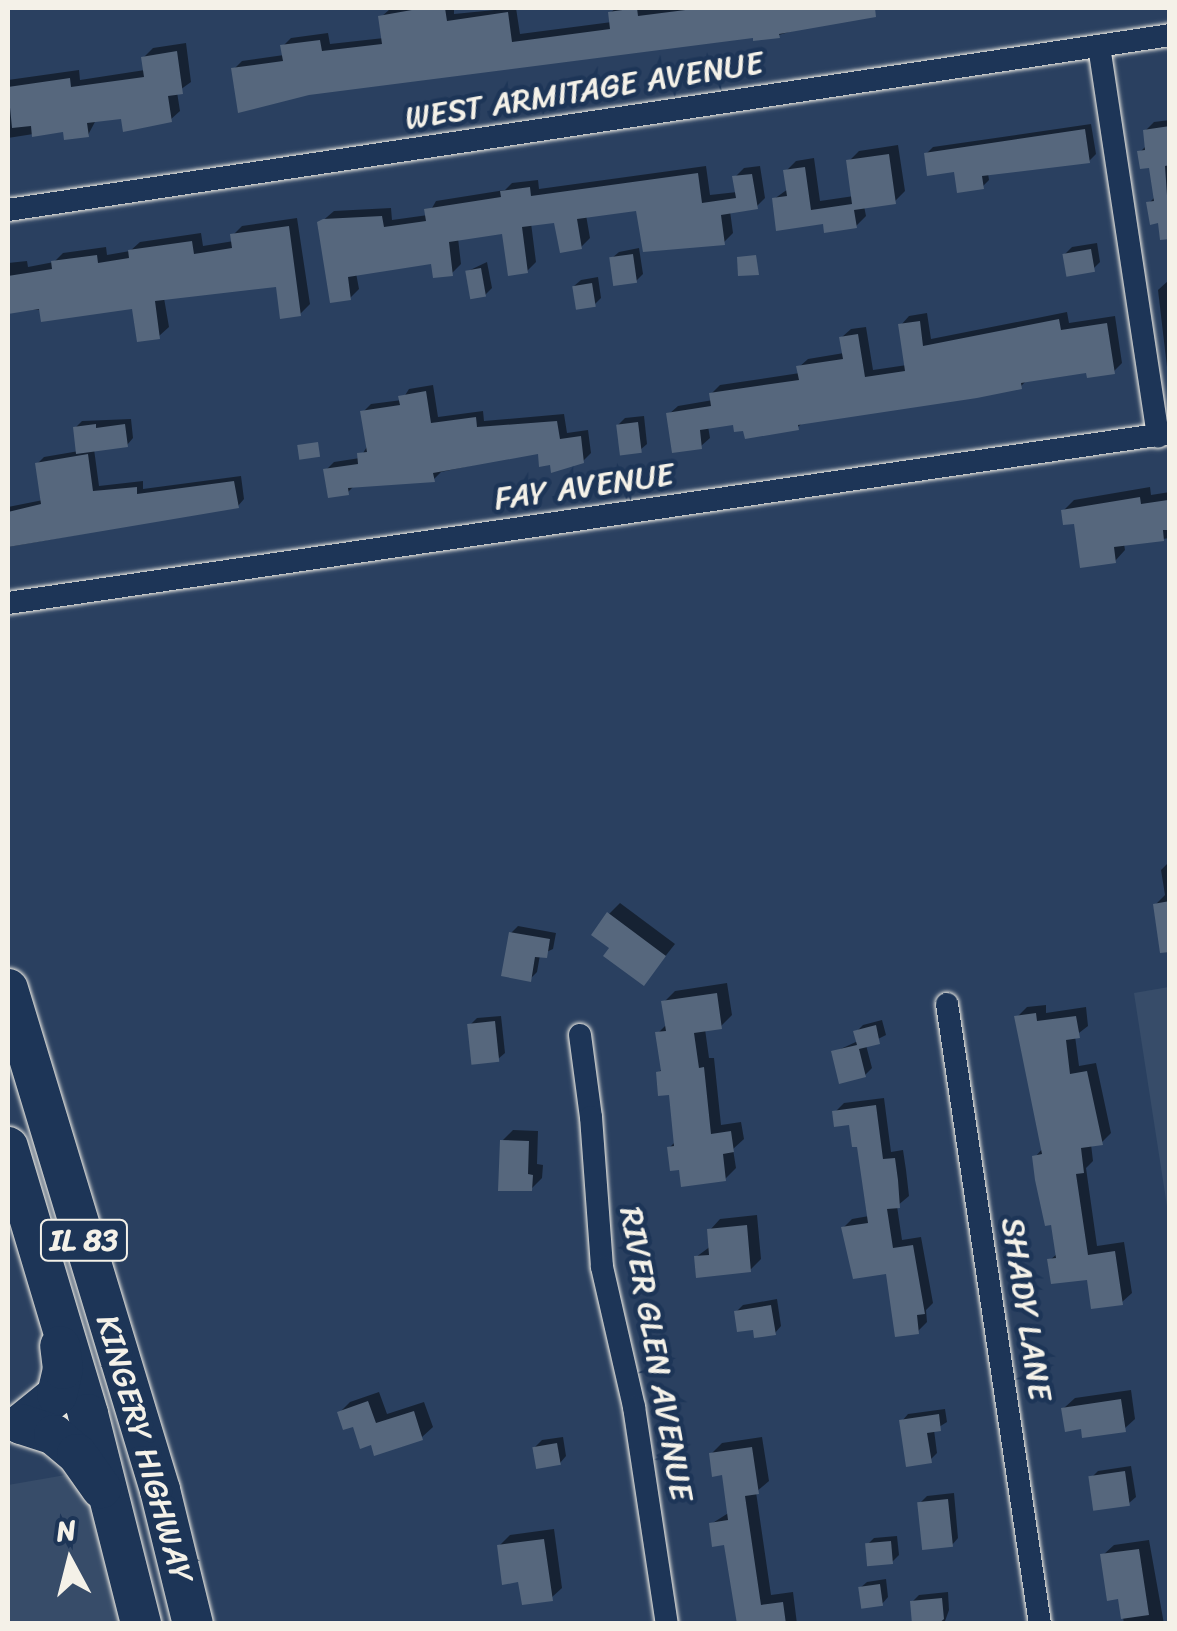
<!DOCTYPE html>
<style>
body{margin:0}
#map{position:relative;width:1177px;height:1631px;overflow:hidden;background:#2a4060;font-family:Sriracha,sans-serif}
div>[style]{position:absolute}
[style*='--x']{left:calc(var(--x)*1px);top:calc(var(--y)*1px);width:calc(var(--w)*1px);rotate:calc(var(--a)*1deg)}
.built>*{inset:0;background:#374c69}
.shadow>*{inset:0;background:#0007}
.building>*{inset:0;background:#56677d;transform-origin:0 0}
.roads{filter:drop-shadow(0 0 2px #f4f1e8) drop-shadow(0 0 2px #f4f1e8)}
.minor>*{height:22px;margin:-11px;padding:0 11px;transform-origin:11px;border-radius:11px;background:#1d3557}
.trunk>*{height:40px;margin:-20px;padding:0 20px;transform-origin:20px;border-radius:20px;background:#1d3557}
span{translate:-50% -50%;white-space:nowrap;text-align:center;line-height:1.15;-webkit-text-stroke:9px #1d3557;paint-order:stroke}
.shield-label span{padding:2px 8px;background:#1d3557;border:2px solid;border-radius:8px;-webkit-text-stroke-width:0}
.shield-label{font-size:30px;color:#f4f1e8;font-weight:700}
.street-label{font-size:32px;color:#f4f1e8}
.frame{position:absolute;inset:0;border:10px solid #f4f1e8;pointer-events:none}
.north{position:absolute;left:20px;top:1511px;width:100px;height:100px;-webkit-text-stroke:8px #1d3557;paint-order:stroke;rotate:353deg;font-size:28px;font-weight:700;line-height:40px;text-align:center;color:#f4f1e8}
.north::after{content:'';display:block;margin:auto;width:35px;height:45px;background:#f4f1e8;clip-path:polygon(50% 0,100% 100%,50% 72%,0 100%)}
</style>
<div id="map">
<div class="built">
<div style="clip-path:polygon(1169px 987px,1170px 987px,1169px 1219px,1134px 993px)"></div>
<div style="clip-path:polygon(77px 1473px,100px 1504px,128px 1623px,8px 1624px,8px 1485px)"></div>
</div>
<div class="shadow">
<div style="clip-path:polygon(454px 8px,454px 14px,516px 8px,520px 34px,612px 22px,610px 13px,616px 8px,864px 9px,779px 35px,234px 69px,242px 61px,284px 55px,283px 46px,291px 38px,328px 33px,330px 44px,384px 38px,381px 17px,390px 9px)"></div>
<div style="clip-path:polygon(186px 43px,191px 82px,177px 92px,180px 111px,170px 120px,123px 116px,96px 120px,88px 135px,65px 129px,8px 138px,8px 80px,79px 70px,80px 80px,145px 70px,144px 57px,153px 48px)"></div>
<div style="clip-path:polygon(1170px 120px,1170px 234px,1149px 203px,1156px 196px,1151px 165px,1140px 152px,1147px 145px,1145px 131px,1154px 122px)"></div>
<div style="clip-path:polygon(1091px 124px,1096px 154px,1089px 161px,988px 173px,989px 180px,982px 187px,926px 154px,933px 147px)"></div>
<div style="clip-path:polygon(898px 145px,905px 191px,895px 201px,864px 206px,866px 216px,856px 226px,825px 222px,774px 199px,788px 189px,786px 171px,796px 161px,814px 158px,820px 201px,854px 196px,849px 161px,859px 151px)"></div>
<div style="clip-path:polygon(706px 166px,710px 195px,737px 192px,735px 177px,744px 168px,760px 166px,765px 198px,756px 207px,730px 211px,733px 233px,724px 242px,639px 208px,586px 215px,590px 238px,581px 247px,556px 220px,531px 223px,536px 262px,527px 271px,504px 231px,458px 238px,461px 264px,452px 273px,433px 261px,356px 273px,359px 289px,350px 298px,320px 223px,334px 211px,391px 208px,392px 220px,428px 215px,436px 201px,505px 190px,512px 183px,538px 180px,539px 189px)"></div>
<div style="clip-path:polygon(297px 218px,310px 304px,300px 314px,278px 284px,164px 298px,169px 327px,159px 336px,134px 306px,8px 311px,8px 263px,27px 261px,28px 267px,54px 262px,63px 253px,106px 247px,107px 255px,130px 251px,140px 242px,201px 233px,203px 246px,234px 241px,233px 235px,242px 226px)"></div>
<div style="clip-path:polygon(1097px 243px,1100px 262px,1093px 269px,1065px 254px,1072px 247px)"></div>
<div style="clip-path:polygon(639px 248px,643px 274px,636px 281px,612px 258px,619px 252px)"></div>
<div style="clip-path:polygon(487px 262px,492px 288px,485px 295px,468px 271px)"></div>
<div style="clip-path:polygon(598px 277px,601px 298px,594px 305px,574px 286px,581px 280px)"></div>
<div style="clip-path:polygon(1169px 280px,1170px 367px,1167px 367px,1158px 290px)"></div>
<div style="clip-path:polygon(1067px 312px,1069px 323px,1115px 316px,1122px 363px,1113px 372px,1088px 370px,1028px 379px,1021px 386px,804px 421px,797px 428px,746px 428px,735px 422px,708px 426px,710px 438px,701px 446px,669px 414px,678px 406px,713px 400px,712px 393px,720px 385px,800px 373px,799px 367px,808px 359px,844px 353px,842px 337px,851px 329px,866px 327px,873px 370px,907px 365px,901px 325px,909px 316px,927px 313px,931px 339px)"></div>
<div style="clip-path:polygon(433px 385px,438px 417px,483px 411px,484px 421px,564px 414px,567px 433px,588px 430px,591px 453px,583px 461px,552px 463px,540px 451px,441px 472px,434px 479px,356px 484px,348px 492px,326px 470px,334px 462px,360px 458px,368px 445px,363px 412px,371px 404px,402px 400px,409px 389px)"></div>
<div style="clip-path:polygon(644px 416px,647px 444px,640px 450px,618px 425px,625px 418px)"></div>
<div style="clip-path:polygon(131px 419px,133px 438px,127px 445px,94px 449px,99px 486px,143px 481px,143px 489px,241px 476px,244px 499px,238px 506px,8px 547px,8px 507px,43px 500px,37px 464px,44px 457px,79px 451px,75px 428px,82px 421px)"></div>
<div style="clip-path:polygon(1150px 487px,1151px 495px,1170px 492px,1170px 538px,1124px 544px,1125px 550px,1115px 561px,1064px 510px,1074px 500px)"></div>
<div style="clip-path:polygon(1170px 861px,1170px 921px,1155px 905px,1165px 895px,1161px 870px)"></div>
<div style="clip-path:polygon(620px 903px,675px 944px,644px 983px,612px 947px,609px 914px)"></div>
<div style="clip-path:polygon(518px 926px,556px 933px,553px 949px,540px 955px,537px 972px,530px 979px,511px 933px)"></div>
<div style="clip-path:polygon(727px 983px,732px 1015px,721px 1026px,705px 1029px,709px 1058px,714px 1058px,721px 1125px,741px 1122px,744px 1139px,733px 1149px,736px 1168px,725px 1179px,681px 1167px,669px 1148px,676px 1141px,671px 1092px,658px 1073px,663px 1068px,658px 1033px,667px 1024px,664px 1002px,675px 991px)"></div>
<div style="clip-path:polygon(1046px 1005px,1046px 1013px,1086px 1007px,1088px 1026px,1075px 1036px,1079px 1066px,1096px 1063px,1111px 1133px,1101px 1143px,1091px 1144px,1093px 1161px,1086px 1168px,1097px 1246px,1124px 1242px,1132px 1293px,1122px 1302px,1089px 1277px,1050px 1260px,1058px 1253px,1035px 1157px,1043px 1148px,1017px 1017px,1027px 1007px)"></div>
<div style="clip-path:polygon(501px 1016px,505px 1053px,498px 1059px,470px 1025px,477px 1018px)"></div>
<div style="clip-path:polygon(882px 1020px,886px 1035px,866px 1045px,872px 1068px,865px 1075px,834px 1052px,858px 1041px,856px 1032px,863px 1025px)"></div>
<div style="clip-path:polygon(884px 1098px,891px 1152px,903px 1150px,906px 1170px,909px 1196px,897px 1206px,902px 1240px,921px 1237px,933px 1303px,926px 1310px,927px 1322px,918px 1331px,888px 1271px,843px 1228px,852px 1219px,869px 1216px,859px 1144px,851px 1122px,835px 1112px,844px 1103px)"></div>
<div style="clip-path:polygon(513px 1130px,538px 1131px,537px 1164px,543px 1165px,542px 1178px,531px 1189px,502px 1141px)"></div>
<div style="clip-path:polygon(757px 1215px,761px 1259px,750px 1270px,696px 1257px,711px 1246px,710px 1230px,720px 1219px)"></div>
<div style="clip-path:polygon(777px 1299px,781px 1326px,775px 1333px,755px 1327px,736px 1312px,743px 1305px)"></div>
<div style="clip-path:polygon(1131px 1390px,1135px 1419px,1124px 1429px,1083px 1426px,1064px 1408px,1075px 1398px)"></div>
<div style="clip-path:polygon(379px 1392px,387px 1414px,424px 1402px,433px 1427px,422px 1437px,372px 1442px,339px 1413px,350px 1402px)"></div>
<div style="clip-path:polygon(945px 1409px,947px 1422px,934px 1430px,937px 1453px,930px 1460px,902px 1421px,908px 1414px)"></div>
<div style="clip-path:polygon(563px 1437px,566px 1456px,560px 1463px,535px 1447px,542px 1440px)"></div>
<div style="clip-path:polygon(762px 1437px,769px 1481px,756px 1492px,771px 1595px,793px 1592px,797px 1624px,738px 1624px,726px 1543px,711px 1524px,730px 1512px,724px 1472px,712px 1453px,722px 1443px)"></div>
<div style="clip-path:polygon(1131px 1466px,1136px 1497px,1129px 1503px,1091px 1478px,1098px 1471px)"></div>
<div style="clip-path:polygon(954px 1493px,958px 1538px,952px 1545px,920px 1503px,927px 1496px)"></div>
<div style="clip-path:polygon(554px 1529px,562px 1588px,551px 1598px,521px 1579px,499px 1546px,510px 1535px)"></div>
<div style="clip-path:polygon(897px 1536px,899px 1555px,892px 1562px,867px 1545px,874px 1538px)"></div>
<div style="clip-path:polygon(1149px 1540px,1164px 1624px,1124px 1624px,1120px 1596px,1103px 1555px,1114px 1545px)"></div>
<div style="clip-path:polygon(886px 1579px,888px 1597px,882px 1604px,860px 1588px,867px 1582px)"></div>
<div style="clip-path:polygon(948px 1592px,949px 1610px,944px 1624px,914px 1624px,912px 1602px,919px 1595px)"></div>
</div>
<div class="building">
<div style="clip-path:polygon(423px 8px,445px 8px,447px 21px,508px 12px,512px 42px,610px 29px,608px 12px,637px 8px,638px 16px,701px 8px,875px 8px,876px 17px,779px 34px,780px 38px,753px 41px,753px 38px,309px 95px,238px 113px,231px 68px,283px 61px,280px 45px,320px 40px,322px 51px,382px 44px,378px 16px)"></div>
<div style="clip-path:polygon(177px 51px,183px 94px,168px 96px,172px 122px,123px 132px,121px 119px,87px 123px,89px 137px,64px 140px,63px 132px,32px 137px,31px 126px,12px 128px,8px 87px,70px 78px,71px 87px,144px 77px,141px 57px)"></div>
<div style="clip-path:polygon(1170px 126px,1170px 165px,1165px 166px,1170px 239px,1160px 240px,1158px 223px,1150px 225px,1146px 202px,1154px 201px,1149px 168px,1140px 169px,1137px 151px,1145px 150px,1143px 130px)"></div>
<div style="clip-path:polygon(1085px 129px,1090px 163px,982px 176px,984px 189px,957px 193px,954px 172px,927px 176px,924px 153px)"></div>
<div style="clip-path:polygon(889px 154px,896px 204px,854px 210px,857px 228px,824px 233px,823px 224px,776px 231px,772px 198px,787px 196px,783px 170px,805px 167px,811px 210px,852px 204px,846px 160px)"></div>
<div style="clip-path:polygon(698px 173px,702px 203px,736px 198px,732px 176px,752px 174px,758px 209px,721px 215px,725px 245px,643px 252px,636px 211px,577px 219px,582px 249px,560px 253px,554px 223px,522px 227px,528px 273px,508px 276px,502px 234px,449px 242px,453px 276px,433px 278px,431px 264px,348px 277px,351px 300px,330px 303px,317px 222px,323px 219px,382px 216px,384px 227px,426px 221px,424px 209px,501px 197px,500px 191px,530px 187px,531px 196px)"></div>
<div style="clip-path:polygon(289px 226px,301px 316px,280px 319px,276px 287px,155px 301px,160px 339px,137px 342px,132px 309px,41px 322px,39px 309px,8px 314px,8px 276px,52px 269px,51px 261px,97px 255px,98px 263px,129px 258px,128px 250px,192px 241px,194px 254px,232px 248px,230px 234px)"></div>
<div style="left:1091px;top:249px;width:23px;height:29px;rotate:80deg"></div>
<div style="left:633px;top:254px;width:29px;height:24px;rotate:82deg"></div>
<div style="clip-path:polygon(756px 255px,759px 275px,738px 276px,737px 257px)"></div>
<div style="left:481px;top:268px;width:29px;height:16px;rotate:80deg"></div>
<div style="left:592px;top:283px;width:24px;height:20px;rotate:81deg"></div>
<div style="clip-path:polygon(1059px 319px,1061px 330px,1107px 323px,1115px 374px,1087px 378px,1086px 373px,1021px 383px,1022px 389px,977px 398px,798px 425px,799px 430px,745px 439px,743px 431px,734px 432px,733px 425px,700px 430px,702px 449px,672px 453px,666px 413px,711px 406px,709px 393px,799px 380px,796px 366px,843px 359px,839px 337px,858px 334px,865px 377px,905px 371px,898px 324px,920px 321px,923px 346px)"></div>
<div style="clip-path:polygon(426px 391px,431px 423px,476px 417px,477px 427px,557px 421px,560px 439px,581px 436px,584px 463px,551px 473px,550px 465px,539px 467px,538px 454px,433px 473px,435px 482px,348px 488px,349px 495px,328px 498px,323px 469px,358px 464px,357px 453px,367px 452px,360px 411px,400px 405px,398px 396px)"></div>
<div style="left:638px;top:422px;width:31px;height:22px;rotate:83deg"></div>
<div style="clip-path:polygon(96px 424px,96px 428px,125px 424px,128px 447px,76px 454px,73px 427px)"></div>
<div style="left:318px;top:442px;width:15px;height:21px;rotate:82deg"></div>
<div style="clip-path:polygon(88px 454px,93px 491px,137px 487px,137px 494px,234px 481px,239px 508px,8px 547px,8px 512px,41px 504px,35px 463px)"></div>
<div style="clip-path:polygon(1140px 497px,1141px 504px,1168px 500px,1170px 530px,1163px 530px,1164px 541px,1114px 547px,1116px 563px,1080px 568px,1074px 524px,1063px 525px,1061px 510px)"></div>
<div style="clip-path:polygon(1170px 901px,1170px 952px,1160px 953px,1153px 904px)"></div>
<div style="clip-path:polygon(607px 912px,666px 956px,644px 986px,603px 956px,609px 948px,591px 935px)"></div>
<div style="clip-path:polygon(509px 932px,550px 939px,547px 958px,535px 957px,531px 982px,501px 976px)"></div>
<div style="clip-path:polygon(717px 993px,722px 1029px,694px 1033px,699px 1068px,704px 1067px,711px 1134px,731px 1131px,734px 1152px,723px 1154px,726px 1181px,681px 1187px,679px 1170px,670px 1171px,667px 1147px,674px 1146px,669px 1095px,658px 1096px,656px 1072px,661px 1071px,655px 1032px,666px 1031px,661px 1001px)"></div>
<div style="clip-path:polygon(1036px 1013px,1037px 1021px,1076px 1016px,1080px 1038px,1066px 1040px,1070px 1074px,1087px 1071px,1103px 1145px,1081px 1148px,1084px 1173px,1076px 1174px,1088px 1255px,1115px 1251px,1123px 1305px,1091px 1309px,1087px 1280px,1051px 1284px,1047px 1259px,1056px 1258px,1051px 1225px,1045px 1226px,1035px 1180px,1032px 1156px,1042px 1154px,1014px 1016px)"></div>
<div style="left:495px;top:1021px;width:41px;height:28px;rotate:84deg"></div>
<div style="clip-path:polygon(876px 1025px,880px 1044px,859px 1049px,866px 1077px,839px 1084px,831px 1051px,857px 1045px,853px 1031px)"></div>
<div style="clip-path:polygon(876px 1105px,883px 1159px,895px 1158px,898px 1180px,900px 1208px,887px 1209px,893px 1248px,913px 1245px,925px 1314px,917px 1315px,919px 1334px,895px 1337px,886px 1274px,853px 1279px,841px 1227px,868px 1223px,857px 1147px,852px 1147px,849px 1125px,834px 1127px,832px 1111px)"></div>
<div style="clip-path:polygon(500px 1140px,529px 1141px,528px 1174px,533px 1175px,532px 1191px,498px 1191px)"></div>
<div style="clip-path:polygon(747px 1225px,751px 1272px,696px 1278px,694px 1256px,709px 1255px,707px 1229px)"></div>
<div style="clip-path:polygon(771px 1305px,776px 1335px,754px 1338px,753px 1330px,737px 1332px,734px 1311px)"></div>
<div style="clip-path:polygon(1121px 1399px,1126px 1432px,1082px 1438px,1081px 1429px,1065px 1432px,1061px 1408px)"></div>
<div style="clip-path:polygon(368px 1401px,376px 1423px,414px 1411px,423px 1440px,374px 1456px,371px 1445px,360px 1449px,353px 1427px,343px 1430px,337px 1412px)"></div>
<div style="clip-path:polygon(939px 1414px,941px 1431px,927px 1433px,932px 1463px,906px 1467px,899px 1420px)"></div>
<div style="left:557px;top:1443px;width:22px;height:25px;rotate:80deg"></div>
<div style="clip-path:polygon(752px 1447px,759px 1494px,745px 1496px,761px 1605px,783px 1602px,786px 1624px,737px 1624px,724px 1545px,712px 1547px,709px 1523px,728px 1520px,722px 1475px,712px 1477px,709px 1453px)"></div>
<div style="left:1125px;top:1471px;width:35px;height:37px;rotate:82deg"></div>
<div style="left:948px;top:1499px;width:48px;height:31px;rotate:84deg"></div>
<div style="clip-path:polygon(544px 1539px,553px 1601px,522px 1605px,518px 1582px,502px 1585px,497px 1545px)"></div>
<div style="left:891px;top:1541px;width:23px;height:26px;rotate:85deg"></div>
<div style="clip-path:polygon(1139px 1549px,1149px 1615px,1121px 1619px,1118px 1599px,1107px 1601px,1100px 1554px)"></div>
<div style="left:880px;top:1584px;width:22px;height:22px;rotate:82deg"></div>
<div style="clip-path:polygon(942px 1598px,944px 1619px,938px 1624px,912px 1624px,910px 1601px)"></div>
</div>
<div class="roads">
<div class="minor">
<div style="--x:1099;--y:46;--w:395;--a:81.4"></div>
<div style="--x:8;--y:210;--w:1175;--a:-8.56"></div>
<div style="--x:8;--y:603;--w:1174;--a:-8.32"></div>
<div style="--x:947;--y:1004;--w:627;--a:81.47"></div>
<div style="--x:580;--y:1035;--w:83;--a:82.4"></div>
<div style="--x:591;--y:1117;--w:150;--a:85.8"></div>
<div style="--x:602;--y:1267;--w:144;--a:77.1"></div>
<div style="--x:634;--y:1407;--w:219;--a:81.4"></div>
</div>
<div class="trunk">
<div style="--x:8;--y:989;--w:524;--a:73.12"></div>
<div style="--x:160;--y:1490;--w:138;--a:76.2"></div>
<div style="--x:8;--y:1147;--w:279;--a:73.3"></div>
<div style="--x:88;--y:1414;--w:217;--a:75.8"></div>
<div style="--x:21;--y:1424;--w:46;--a:-38.9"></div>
<div style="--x:57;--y:1395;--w:27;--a:-77"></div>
<div style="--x:63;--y:1369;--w:23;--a:-97"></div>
<div style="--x:21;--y:1424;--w:35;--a:18"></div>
<div style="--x:54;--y:1435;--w:30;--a:40"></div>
<div style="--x:77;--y:1454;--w:42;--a:54.8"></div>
</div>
</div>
<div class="shield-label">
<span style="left:84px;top:1240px">IL 83</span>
</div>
<div class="street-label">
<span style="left:584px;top:91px;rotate:-9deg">WEST ARMITAGE AVENUE</span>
<span style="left:584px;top:487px;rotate:-8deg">FAY AVENUE</span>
<span style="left:1026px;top:1309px;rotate:81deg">SHADY LANE</span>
<span style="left:656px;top:1354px;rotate:80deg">RIVER GLEN AVENUE</span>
<span style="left:144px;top:1449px;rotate:74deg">KINGERY HIGHWAY</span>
</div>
<div class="frame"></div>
<div class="north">N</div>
</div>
